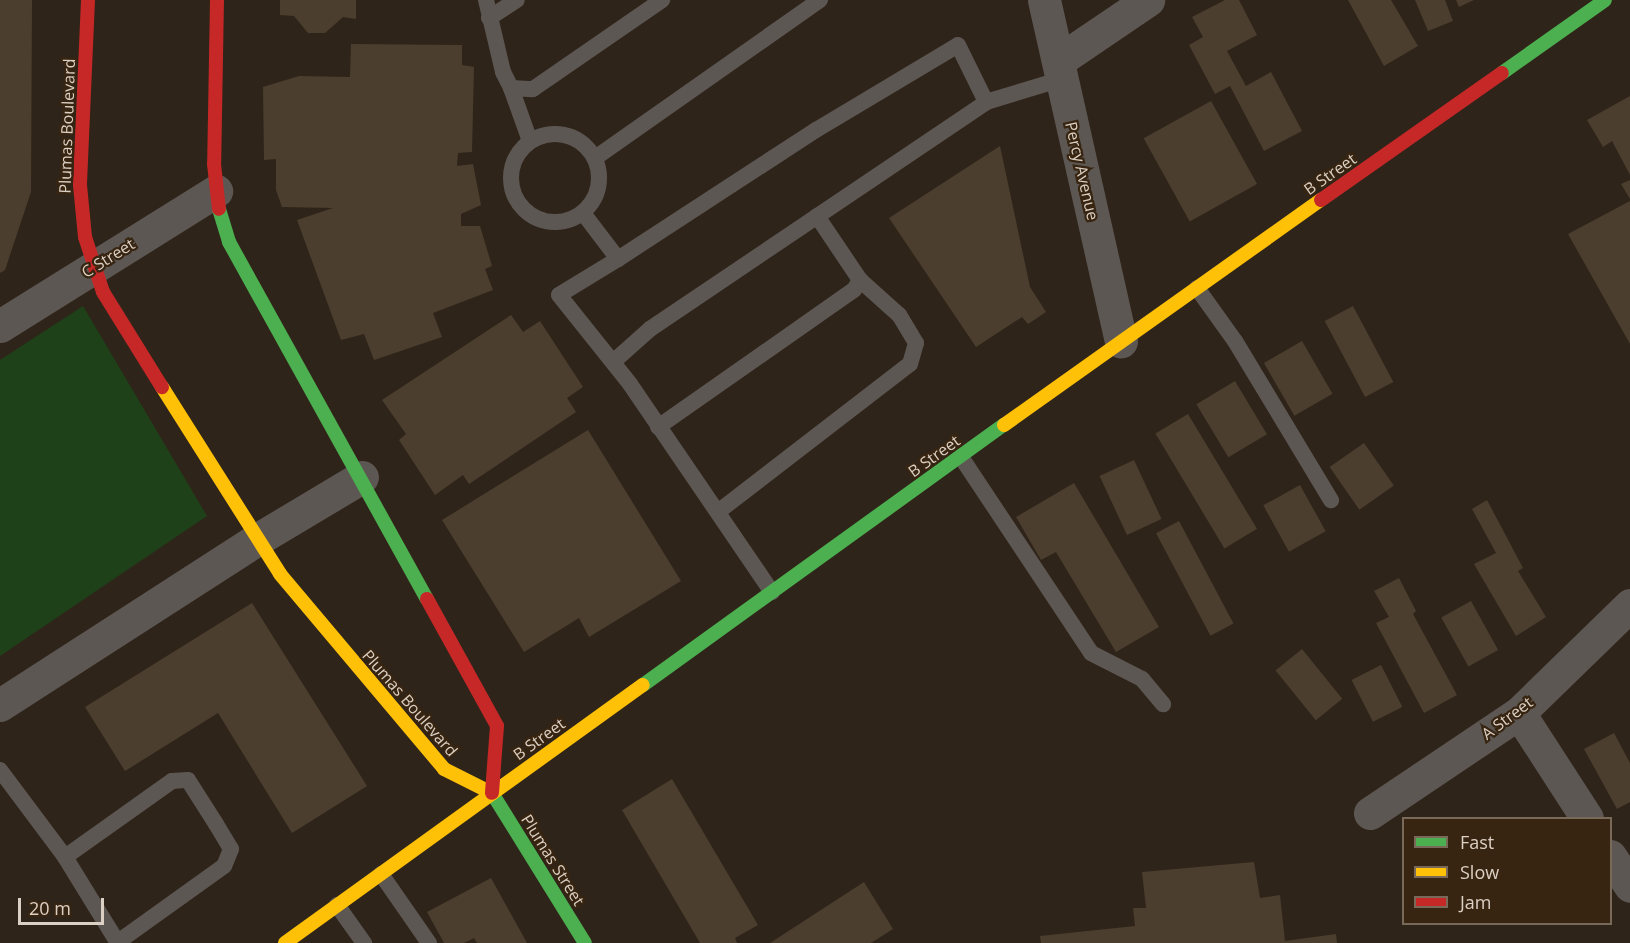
<!DOCTYPE html>
<style>
body{margin:0}
#map{position:relative;width:1630px;height:943px;overflow:hidden;background:#2f2419;font-family:"Open Sans",sans-serif}
div>[style]{position:absolute}
[style*='--x']{left:calc(var(--x)*1px);top:calc(var(--y)*1px);width:calc(var(--w)*1px);rotate:calc(var(--a)*1deg)}
.green>*{inset:0;background:#1f4119}
.building>*{inset:0;background:#4b3e2e;transform-origin:0 0}
.lane>*{height:16px;margin:-8px;padding:0 8px;transform-origin:8px;border-radius:8px;background:#5d5754}
.lane>.ring{margin:-8px;padding:0;box-sizing:content-box;background:none;border:16px solid #5d5754;border-radius:50%}
.street>*{height:33px;margin:-16.5px;padding:0 16.5px;transform-origin:16.5px;border-radius:16.5px;background:#5d5754}
.fast>*{height:14px;margin:-7px;padding:0 7px;transform-origin:7px;border-radius:7px;background:#4caf50}
.slow>*{height:14px;margin:-7px;padding:0 7px;transform-origin:7px;border-radius:7px;background:#ffc107}
.jam>*{height:14px;margin:-7px;padding:0 7px;transform-origin:7px;border-radius:7px;background:#c62828}
span{translate:-50% -50%;white-space:nowrap;text-align:center;line-height:1.15;-webkit-text-stroke:4.5px #372511;paint-order:stroke}
.street-label{font-size:16px;color:#dcd0c4}
.legend{position:absolute;left:1402px;top:817px;width:210px;height:108px;box-sizing:border-box;background:#372511;border:2px solid #796959;margin:0;padding:8px 10px;list-style:none;font-size:18px;color:#dcd0c4}
.legend li{display:flex;align-items:center;gap:12px;height:30px}
.legend b{width:30px;border:2px solid #796959}
.scale{position:absolute;left:18px;top:898px;width:86px;height:27px;box-sizing:border-box;border:3px solid #dcd0c4;border-top:0;padding-left:8px;font-size:18px;line-height:21px;white-space:nowrap;color:#dcd0c4;-webkit-text-stroke:4px #372511;paint-order:stroke}
</style>
<div id="map">
<div class="green">
<div style="clip-path:polygon(83px 306px,207px 516px,0 656px,0 360px)"></div>
</div>
<div class="building">
<div style="clip-path:polygon(0 0,32px 0,31px 192px,5px 270px,0 273px)"></div>
<div style="clip-path:polygon(280px 0,356px 0,356px 19px,343px 17px,325px 33px,308px 33px,294px 16px,280px 15px)"></div>
<div style="clip-path:polygon(1225px 0,1239px 0,1257px 35px,1227px 51px,1246px 86px,1271px 72px,1302px 131px,1264px 151px,1230px 86px,1215px 94px,1189px 45px,1203px 37px,1192px 17px)"></div>
<div style="clip-path:polygon(1348px 0,1391px 0,1418px 46px,1384px 66px)"></div>
<div style="clip-path:polygon(1415px 0,1445px 0,1453px 21px,1428px 31px)"></div>
<div style="clip-path:polygon(1456px 0,1474px 0,1459px 7px)"></div>
<div style="clip-path:polygon(351px 44px,462px 45px,462px 65px,474px 67px,472px 152px,458px 153px,457px 166px,473px 164px,481px 205px,461px 214px,461px 226px,480px 226px,492px 266px,485px 269px,493px 290px,433px 313px,442px 337px,374px 360px,364px 334px,341px 340px,297px 220px,333px 208px,282px 207px,276px 190px,276px 159px,264px 160px,263px 87px,299px 76px,350px 77px)"></div>
<div style="clip-path:polygon(1630px 96px,1630px 175px,1612px 141px,1603px 147px,1587px 120px)"></div>
<div style="left:1211px;top:101px;width:95px;height:77px;rotate:61deg"></div>
<div style="clip-path:polygon(1000px 146px,1030px 287px,1046px 312px,1028px 324px,1022px 317px,976px 347px,889px 218px)"></div>
<div style="clip-path:polygon(1630px 180px,1630px 199px,1621px 184px)"></div>
<div style="clip-path:polygon(1630px 201px,1630px 344px,1568px 234px)"></div>
<div style="left:1353px;top:306px;width:86px;height:32px;rotate:62deg"></div>
<div style="clip-path:polygon(511px 315px,523px 332px,540px 321px,583px 387px,567px 398px,576px 412px,469px 484px,463px 475px,435px 495px,399px 440px,406px 434px,382px 400px)"></div>
<div style="left:1302px;top:341px;width:61px;height:44px;rotate:60deg"></div>
<div style="left:1235px;top:381px;width:62px;height:45px;rotate:59deg"></div>
<div style="left:1188px;top:414px;width:134px;height:38px;rotate:59deg"></div>
<div style="clip-path:polygon(588px 430px,681px 581px,589px 637px,579px 618px,524px 652px,442px 520px)"></div>
<div style="left:1364px;top:443px;width:52px;height:42px;rotate:55deg"></div>
<div style="left:1134px;top:460px;width:65px;height:38px;rotate:65deg"></div>
<div style="clip-path:polygon(1074px 483px,1159px 627px,1116px 652px,1056px 552px,1041px 560px,1016px 517px)"></div>
<div style="left:1300px;top:485px;width:53px;height:42px;rotate:61deg"></div>
<div style="clip-path:polygon(1487px 500px,1523px 568px,1518px 571px,1546px 617px,1516px 636px,1474px 564px,1496px 553px,1472px 509px)"></div>
<div style="left:1179px;top:521px;width:116px;height:26px;rotate:62deg"></div>
<div style="clip-path:polygon(1399px 578px,1416px 611px,1413px 614px,1457px 695px,1424px 713px,1376px 623px,1389px 617px,1374px 591px)"></div>
<div style="left:1471px;top:601px;width:56px;height:34px;rotate:61deg"></div>
<div style="clip-path:polygon(252px 603px,367px 786px,292px 833px,218px 713px,125px 771px,85px 707px)"></div>
<div style="left:1302px;top:649px;width:64px;height:34px;rotate:51deg"></div>
<div style="left:1381px;top:665px;width:47px;height:33px;rotate:63deg"></div>
<div style="clip-path:polygon(1614px 733px,1630px 763px,1630px 802px,1617px 809px,1584px 749px)"></div>
<div style="clip-path:polygon(672px 779px,758px 925px,735px 938px,737px 943px,700px 943px,622px 810px)"></div>
<div style="clip-path:polygon(1254px 862px,1260px 898px,1280px 895px,1285px 941px,1336px 934px,1337px 943px,1041px 943px,1040px 936px,1135px 926px,1133px 908px,1146px 908px,1142px 872px)"></div>
<div style="clip-path:polygon(491px 878px,527px 943px,477px 943px,474px 938px,464px 943px,444px 943px,427px 912px)"></div>
<div style="clip-path:polygon(864px 882px,893px 929px,871px 943px,770px 943px)"></div>
</div>
<div class="lane">
<div style="--x:486;--y:0;--w:74;--a:76.7"></div>
<div style="--x:503;--y:72;--w:18;--a:63"></div>
<div style="--x:511;--y:88;--w:22;--a:3"></div>
<div style="--x:533;--y:89;--w:157;--a:-34.6"></div>
<div style="--x:489;--y:18;--w:33;--a:-33"></div>
<div style="--x:511;--y:88;--w:56;--a:70.3"></div>
<div class="ring" style="left:511px;top:134px;width:72px;height:72px"></div>
<div style="--x:595;--y:158;--w:275;--a:-35.1"></div>
<div style="--x:583;--y:213;--w:58;--a:52.7"></div>
<div style="--x:618;--y:259;--w:69;--a:148.6"></div>
<div style="--x:559;--y:295;--w:114;--a:51.4"></div>
<div style="--x:630;--y:384;--w:252;--a:55.7"></div>
<div style="--x:618;--y:259;--w:236;--a:-33.1"></div>
<div style="--x:816;--y:130;--w:165;--a:-30.9"></div>
<div style="--x:958;--y:45;--w:64;--a:63.8"></div>
<div style="--x:986;--y:102;--w:79;--a:-16.8"></div>
<div style="--x:1197;--y:288;--w:65;--a:54.4"></div>
<div style="--x:1235;--y:341;--w:186;--a:58.9"></div>
<div style="--x:613;--y:362;--w:50;--a:-41.7"></div>
<div style="--x:650;--y:329;--w:405;--a:-34"></div>
<div style="--x:658;--y:427;--w:239;--a:-35"></div>
<div style="--x:854;--y:290;--w:12;--a:-59"></div>
<div style="--x:860;--y:280;--w:77;--a:-123.9"></div>
<div style="--x:961;--y:457;--w:235;--a:56.4"></div>
<div style="--x:1091;--y:653;--w:57;--a:27"></div>
<div style="--x:1142;--y:679;--w:33;--a:50"></div>
<div style="--x:719;--y:511;--w:241;--a:-37.6"></div>
<div style="--x:910;--y:364;--w:22;--a:-74"></div>
<div style="--x:916;--y:343;--w:33;--a:-121"></div>
<div style="--x:899;--y:315;--w:52;--a:-138.1"></div>
<div style="--x:0;--y:770;--w:109;--a:53.2"></div>
<div style="--x:65;--y:857;--w:101;--a:58.4"></div>
<div style="--x:65;--y:857;--w:131;--a:-35.4"></div>
<div style="--x:172;--y:781;--w:16;--a:-4"></div>
<div style="--x:188;--y:780;--w:52;--a:57.5"></div>
<div style="--x:216;--y:824;--w:29;--a:59"></div>
<div style="--x:231;--y:849;--w:18;--a:112"></div>
<div style="--x:224;--y:866;--w:130;--a:144.4"></div>
<div style="--x:381;--y:874;--w:84;--a:55.2"></div>
<div style="--x:337;--y:905;--w:47;--a:54.6"></div>
</div>
<div class="street">
<div style="--x:1044;--y:0;--w:350;--a:77.3"></div>
<div style="--x:1058;--y:61;--w:109;--a:-34.1"></div>
<div style="--x:0;--y:326;--w:255;--a:-32"></div>
<div style="--x:0;--y:705;--w:307;--a:-32.8"></div>
<div style="--x:258;--y:539;--w:121;--a:-30.8"></div>
<div style="--x:1519;--y:713;--w:125;--a:57.1"></div>
<div style="--x:1370;--y:813;--w:179;--a:-33.9"></div>
<div style="--x:1519;--y:713;--w:155;--a:-44.2"></div>
<div style="--x:1610;--y:856;--w:36;--a:56"></div>
</div>
<div class="fast">
<div style="--x:1502;--y:73;--w:126;--a:-35.3"></div>
<div style="--x:219;--y:209;--w:34;--a:73"></div>
<div style="--x:229;--y:242;--w:408;--a:61"></div>
<div style="--x:643;--y:685;--w:445;--a:-35.8"></div>
<div style="--x:492;--y:793;--w:176;--a:58.2"></div>
</div>
<div class="slow">
<div style="--x:162;--y:387;--w:221;--a:57.7"></div>
<div style="--x:280;--y:574;--w:255;--a:49.9"></div>
<div style="--x:444;--y:769;--w:54;--a:26.6"></div>
<div style="--x:1004;--y:425;--w:389;--a:-35.4"></div>
<div style="--x:285;--y:943;--w:441;--a:-35.8"></div>
</div>
<div class="jam">
<div style="--x:88;--y:0;--w:185;--a:92.5"></div>
<div style="--x:80;--y:185;--w:52;--a:84.5"></div>
<div style="--x:85;--y:237;--w:58;--a:71.9"></div>
<div style="--x:103;--y:292;--w:112;--a:58.2"></div>
<div style="--x:217;--y:0;--w:164;--a:91"></div>
<div style="--x:214;--y:164;--w:45;--a:83.7"></div>
<div style="--x:1321;--y:200;--w:221;--a:-35.1"></div>
<div style="--x:427;--y:599;--w:145;--a:61.1"></div>
<div style="--x:497;--y:726;--w:67;--a:94.3"></div>
</div>
<div class="street-label">
<span style="left:67px;top:126px;rotate:-88deg">Plumas Boulevard</span>
<span style="left:1082px;top:171px;rotate:77deg">Percy Avenue</span>
<span style="left:1330px;top:174px;rotate:-35deg">B Street</span>
<span style="left:108px;top:258px;rotate:-32deg">C Street</span>
<span style="left:934px;top:456px;rotate:-36deg">B Street</span>
<span style="left:410px;top:703px;rotate:49deg">Plumas Boulevard</span>
<span style="left:1507px;top:718px;rotate:-37deg">A Street</span>
<span style="left:539px;top:739px;rotate:-36deg">B Street</span>
<span style="left:553px;top:860px;rotate:58deg">Plumas Street</span>
</div>
<ul class="legend">
<li><b style="height:8px;background:#4caf50"></b>Fast</li>
<li><b style="height:8px;background:#ffc107"></b>Slow</li>
<li><b style="height:8px;background:#c62828"></b>Jam</li>
</ul>
<div class="scale">20 m</div>
</div>
